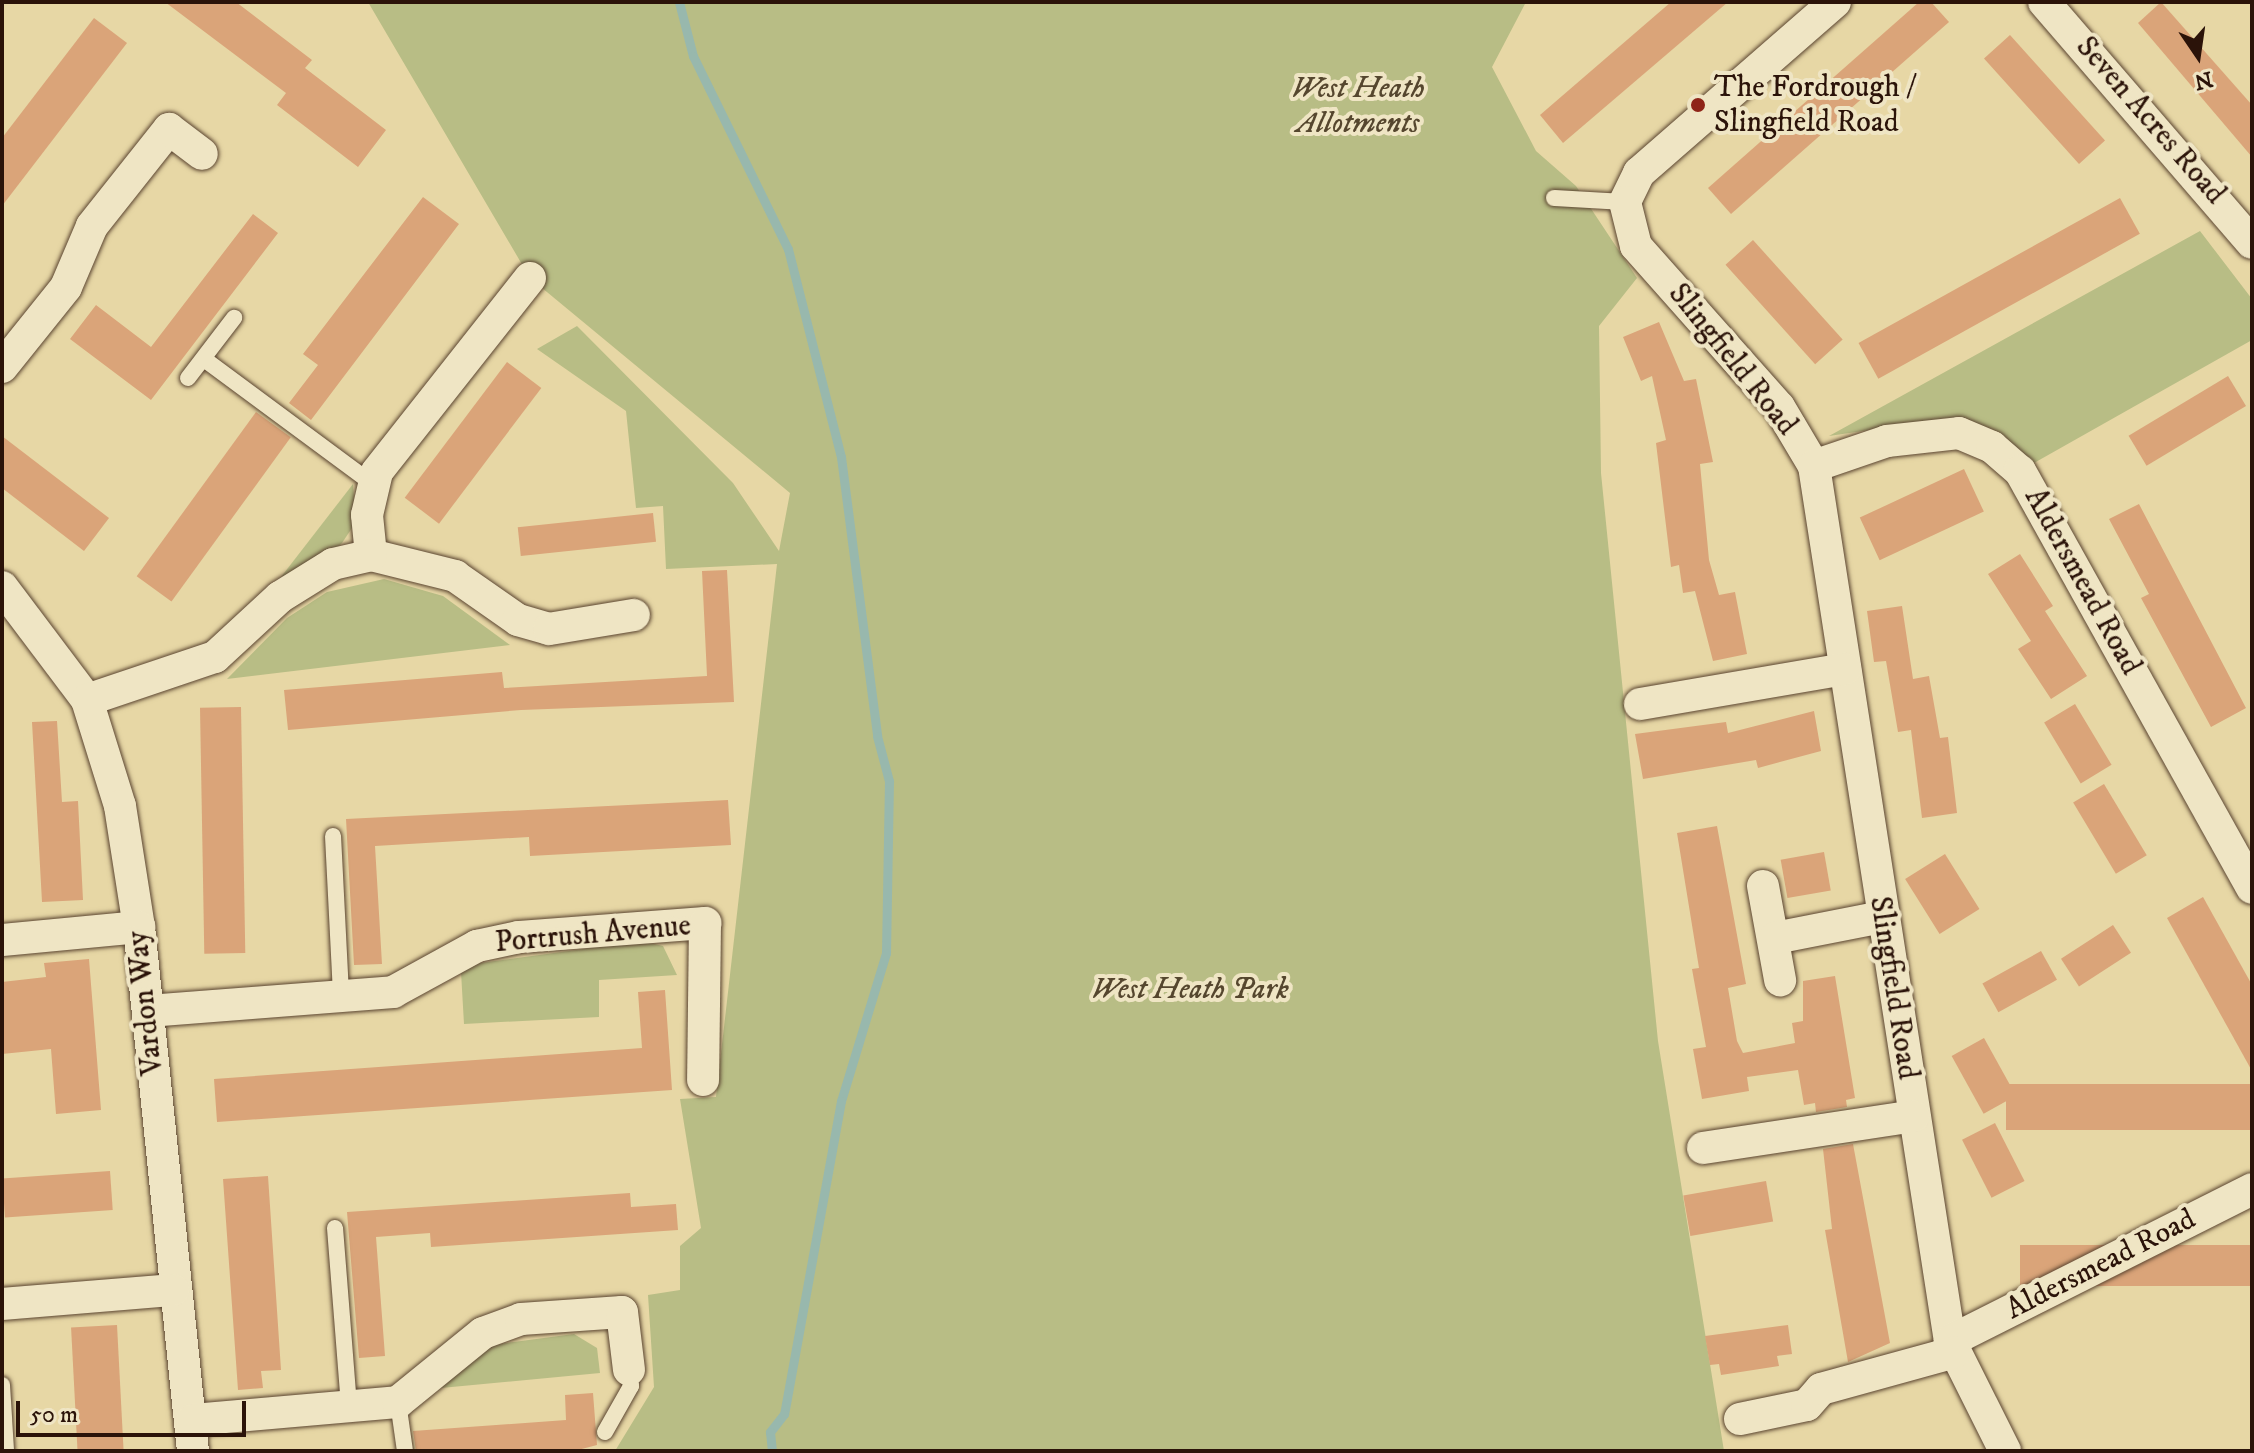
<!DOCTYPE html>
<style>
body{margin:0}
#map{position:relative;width:2254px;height:1453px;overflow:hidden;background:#e7d7a5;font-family:"IM FELL DW Pica",serif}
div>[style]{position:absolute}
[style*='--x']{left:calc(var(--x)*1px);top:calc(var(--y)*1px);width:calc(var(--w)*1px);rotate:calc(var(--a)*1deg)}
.green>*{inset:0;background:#b8bd85}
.stream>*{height:9px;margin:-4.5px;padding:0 4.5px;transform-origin:4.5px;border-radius:4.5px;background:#98b8ad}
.building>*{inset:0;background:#daa479;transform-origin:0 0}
.roads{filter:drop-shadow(0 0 2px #5a4430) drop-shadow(0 0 2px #5a4430)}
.service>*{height:16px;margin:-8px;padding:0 8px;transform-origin:8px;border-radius:8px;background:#efe5c4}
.minor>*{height:32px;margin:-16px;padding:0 16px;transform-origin:16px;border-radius:16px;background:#efe5c4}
.dots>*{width:22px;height:22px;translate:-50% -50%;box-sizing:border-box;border:4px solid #efe5c4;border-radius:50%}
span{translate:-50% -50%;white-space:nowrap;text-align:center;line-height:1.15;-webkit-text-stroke:8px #efe5c4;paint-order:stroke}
.poi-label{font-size:30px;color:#2b1309}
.left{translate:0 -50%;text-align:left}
.park-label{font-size:30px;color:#55462e;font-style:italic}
.street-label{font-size:30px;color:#2b1309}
.frame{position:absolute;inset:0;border:4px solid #2b1309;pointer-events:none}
.north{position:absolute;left:2158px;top:16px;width:80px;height:80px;-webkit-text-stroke:6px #efe5c4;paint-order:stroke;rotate:167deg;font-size:22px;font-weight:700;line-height:32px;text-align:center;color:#2b1309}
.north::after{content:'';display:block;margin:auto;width:28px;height:36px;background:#2b1309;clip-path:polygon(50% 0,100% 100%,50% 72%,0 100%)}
.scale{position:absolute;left:16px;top:1401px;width:230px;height:36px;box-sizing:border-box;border:4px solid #2b1309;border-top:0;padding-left:10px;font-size:24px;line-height:28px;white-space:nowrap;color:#2b1309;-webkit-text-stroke:6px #efe5c4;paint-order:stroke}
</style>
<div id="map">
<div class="green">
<div style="clip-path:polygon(368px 2px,1526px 2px,1492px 67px,1536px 151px,1576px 186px,1637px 278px,1599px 326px,1601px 473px,1658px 1041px,1724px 1451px,615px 1451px,654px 1387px,648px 1295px,680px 1290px,680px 1246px,701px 1228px,680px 1099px,716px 1097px,777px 564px,666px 569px,663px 506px,636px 508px,626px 411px,537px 349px,577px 326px,733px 483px,779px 551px,790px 493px,530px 278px)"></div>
<div style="clip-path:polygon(2200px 231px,2252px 299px,2252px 340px,2034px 463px,1991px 434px,1923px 422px,1829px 436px)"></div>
<div style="clip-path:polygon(353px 484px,356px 522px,342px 543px,322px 562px,281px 577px)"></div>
<div style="clip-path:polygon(384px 579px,443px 596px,510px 645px,227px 679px,287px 618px,327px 592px)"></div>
<div style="clip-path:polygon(642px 941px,663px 946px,677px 975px,599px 980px,599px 1017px,464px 1024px,461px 972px,480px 963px)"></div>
<div style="clip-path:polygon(574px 1334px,597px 1348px,600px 1373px,441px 1388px,492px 1345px)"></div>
</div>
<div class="stream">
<div style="--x:679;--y:2;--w:56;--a:75.5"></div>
<div style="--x:693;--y:56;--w:215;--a:63.8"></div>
<div style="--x:788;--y:249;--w:215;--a:75.7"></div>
<div style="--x:841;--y:457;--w:281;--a:82.6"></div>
<div style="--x:877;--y:736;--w:47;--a:75.1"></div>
<div style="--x:889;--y:781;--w:172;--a:91"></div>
<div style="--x:886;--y:953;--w:155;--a:106.9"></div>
<div style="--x:841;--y:1101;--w:318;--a:100.3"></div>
<div style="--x:784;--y:1414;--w:23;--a:128"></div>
<div style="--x:770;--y:1432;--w:19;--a:84"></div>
</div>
<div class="building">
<div style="clip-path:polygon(165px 2px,236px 2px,312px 60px,305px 68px,386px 130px,358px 167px,277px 105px,286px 93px)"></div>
<div style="clip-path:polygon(1671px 2px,1728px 2px,1563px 143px,1540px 115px)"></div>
<div style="clip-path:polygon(1919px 2px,1931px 2px,1949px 22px,1731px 214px,1708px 188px)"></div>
<div style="clip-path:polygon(2161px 2px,2252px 105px,2252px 157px,2138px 23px)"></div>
<div style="clip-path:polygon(94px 18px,127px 43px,2px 206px,2px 138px)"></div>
<div style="left:2010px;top:35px;width:142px;height:35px;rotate:48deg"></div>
<div style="clip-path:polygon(423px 197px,459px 224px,311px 420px,289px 403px,318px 365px,303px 354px)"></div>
<div style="left:2120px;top:198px;width:41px;height:299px;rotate:61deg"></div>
<div style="clip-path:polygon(253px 214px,278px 233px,151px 400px,70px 339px,96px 305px,151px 347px)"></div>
<div style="left:1753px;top:240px;width:134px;height:37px;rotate:48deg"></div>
<div style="clip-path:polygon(1659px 322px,1684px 381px,1696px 379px,1713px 462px,1700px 464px,1709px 560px,1719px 595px,1735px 592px,1747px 654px,1713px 661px,1695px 591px,1683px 593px,1679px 565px,1671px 567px,1656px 443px,1666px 440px,1652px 376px,1641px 381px,1623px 337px)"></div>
<div style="left:507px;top:362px;width:43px;height:170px;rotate:37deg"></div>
<div style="left:2228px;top:376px;width:35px;height:116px;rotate:59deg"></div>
<div style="left:256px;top:412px;width:43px;height:203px;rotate:36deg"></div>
<div style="clip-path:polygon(2px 436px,109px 518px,84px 551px,2px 488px)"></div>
<div style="left:1964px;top:469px;width:47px;height:115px;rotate:65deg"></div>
<div style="clip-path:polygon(2139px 504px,2246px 708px,2211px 727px,2141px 598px,2149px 594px,2109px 519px)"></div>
<div style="left:653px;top:513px;width:29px;height:136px;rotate:84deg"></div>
<div style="clip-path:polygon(2020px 554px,2053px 606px,2045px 611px,2087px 676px,2051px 699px,2018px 649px,2031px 641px,1988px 574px)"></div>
<div style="clip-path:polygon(727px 570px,734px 702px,521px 710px,288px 730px,284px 690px,502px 672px,504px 688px,707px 676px,702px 571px)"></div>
<div style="clip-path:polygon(1902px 606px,1913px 679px,1929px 676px,1940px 738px,1948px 737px,1957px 813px,1922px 818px,1911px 730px,1898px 732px,1886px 661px,1874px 662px,1867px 611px)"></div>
<div style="left:2075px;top:704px;width:71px;height:36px;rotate:59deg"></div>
<div style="left:241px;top:707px;width:246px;height:41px;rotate:89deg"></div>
<div style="clip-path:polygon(1814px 711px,1821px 751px,1758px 768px,1756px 760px,1643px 779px,1635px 734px,1726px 722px,1728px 733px)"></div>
<div style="clip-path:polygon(57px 721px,62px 802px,78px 801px,83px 900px,42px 902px,32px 722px)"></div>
<div style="left:2104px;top:784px;width:83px;height:36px;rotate:59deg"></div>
<div style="clip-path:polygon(728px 800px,731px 845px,530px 856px,529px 837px,375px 846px,382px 964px,354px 965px,346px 819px)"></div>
<div style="clip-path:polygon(1717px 826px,1746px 984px,1728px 988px,1737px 1041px,1743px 1053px,1795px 1043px,1792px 1023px,1803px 1021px,1803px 981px,1835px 976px,1855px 1098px,1846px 1100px,1847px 1107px,1816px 1112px,1815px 1103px,1804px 1105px,1798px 1070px,1747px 1077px,1749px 1091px,1702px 1099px,1693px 1049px,1706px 1047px,1692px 969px,1699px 968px,1677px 833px)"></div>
<div style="left:1824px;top:852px;width:39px;height:44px;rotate:80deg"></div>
<div style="left:1945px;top:854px;width:65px;height:47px;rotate:58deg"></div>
<div style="clip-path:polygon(2203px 897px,2252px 985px,2252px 1071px,2167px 918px)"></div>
<div style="left:2113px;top:925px;width:33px;height:62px;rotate:57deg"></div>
<div style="left:2041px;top:951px;width:33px;height:67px;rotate:61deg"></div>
<div style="clip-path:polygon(89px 959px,101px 1110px,56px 1114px,51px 1049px,2px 1054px,2px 982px,46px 977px,44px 963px)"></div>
<div style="clip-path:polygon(665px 990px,672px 1090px,217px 1122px,214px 1079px,642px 1048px,638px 992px)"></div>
<div style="left:1984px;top:1038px;width:66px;height:37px;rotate:61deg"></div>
<div style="left:2252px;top:1084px;width:46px;height:246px;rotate:90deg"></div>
<div style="left:1995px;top:1123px;width:65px;height:37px;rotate:63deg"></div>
<div style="clip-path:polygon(1853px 1144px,1890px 1343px,1848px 1362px,1825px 1230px,1832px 1229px,1823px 1149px)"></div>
<div style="left:110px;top:1171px;width:39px;height:108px;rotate:86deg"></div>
<div style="clip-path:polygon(268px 1176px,281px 1370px,261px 1371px,263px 1388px,238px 1390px,223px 1179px)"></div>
<div style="left:1766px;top:1181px;width:41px;height:84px;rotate:80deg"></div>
<div style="clip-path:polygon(630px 1193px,631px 1207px,676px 1204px,678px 1230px,431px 1247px,430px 1233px,376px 1237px,385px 1356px,359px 1358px,347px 1212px)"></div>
<div style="left:2252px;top:1245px;width:41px;height:232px;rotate:90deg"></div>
<div style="left:117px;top:1325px;width:126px;height:46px;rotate:87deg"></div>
<div style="clip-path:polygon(1788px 1325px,1792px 1354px,1777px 1356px,1779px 1366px,1721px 1375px,1719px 1364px,1710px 1365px,1705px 1336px)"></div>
<div style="clip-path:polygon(593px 1393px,597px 1445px,574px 1451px,416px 1451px,413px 1431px,566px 1420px,565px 1395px)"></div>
</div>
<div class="roads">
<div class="service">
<div style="--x:1554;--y:198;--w:71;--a:3.2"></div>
<div style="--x:204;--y:359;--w:212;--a:36.5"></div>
<div style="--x:188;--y:378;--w:76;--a:-52.5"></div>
<div style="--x:333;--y:836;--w:160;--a:87.1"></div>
<div style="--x:335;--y:1228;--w:179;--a:85.5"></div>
<div style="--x:2;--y:1385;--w:66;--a:86.5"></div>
<div style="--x:398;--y:1402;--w:49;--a:81.9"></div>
<div style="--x:605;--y:1432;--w:53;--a:-60.5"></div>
<div style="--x:631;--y:1386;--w:16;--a:-97"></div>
</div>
<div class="minor">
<div style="--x:1835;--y:2;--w:260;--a:138.9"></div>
<div style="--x:1639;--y:173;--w:32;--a:116"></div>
<div style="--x:1625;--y:202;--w:45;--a:76"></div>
<div style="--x:1636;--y:246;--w:215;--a:48.4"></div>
<div style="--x:1779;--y:407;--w:69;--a:59.3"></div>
<div style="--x:1814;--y:466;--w:886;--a:81.17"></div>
<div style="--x:1950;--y:1341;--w:123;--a:63.4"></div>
<div style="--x:2044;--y:2;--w:318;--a:49.2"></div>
<div style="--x:530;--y:278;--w:247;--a:128.3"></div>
<div style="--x:377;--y:472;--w:44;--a:103.1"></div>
<div style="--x:367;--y:515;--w:40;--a:84.3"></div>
<div style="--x:371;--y:555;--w:87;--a:14"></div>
<div style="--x:455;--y:576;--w:77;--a:34.9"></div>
<div style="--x:518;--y:620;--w:32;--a:16"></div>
<div style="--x:549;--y:629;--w:86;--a:-9.4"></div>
<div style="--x:2;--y:367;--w:102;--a:-51.3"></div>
<div style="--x:66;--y:287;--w:66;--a:-66.9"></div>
<div style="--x:92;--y:226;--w:124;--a:-51.6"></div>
<div style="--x:169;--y:129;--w:41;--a:37.1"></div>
<div style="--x:1814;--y:466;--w:77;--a:-18.9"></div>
<div style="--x:1887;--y:441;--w:72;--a:-6.3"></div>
<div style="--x:1959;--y:433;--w:36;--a:23"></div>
<div style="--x:1992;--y:447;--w:37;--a:41"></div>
<div style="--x:2020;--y:471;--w:477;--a:60.9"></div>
<div style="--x:2;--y:587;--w:141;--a:53"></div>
<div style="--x:87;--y:700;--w:111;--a:72.7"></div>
<div style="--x:120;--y:806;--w:122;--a:81.1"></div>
<div style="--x:139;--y:927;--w:527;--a:84.12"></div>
<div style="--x:87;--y:700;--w:135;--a:-18.6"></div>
<div style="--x:215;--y:657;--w:88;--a:-42.7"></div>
<div style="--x:280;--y:597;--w:62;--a:-31.9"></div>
<div style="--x:333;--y:564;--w:39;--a:-13"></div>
<div style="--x:1640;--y:704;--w:208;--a:-9.7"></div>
<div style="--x:1763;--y:886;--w:96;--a:79.7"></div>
<div style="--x:1775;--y:938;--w:109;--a:-11.1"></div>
<div style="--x:2;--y:940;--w:138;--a:-5.4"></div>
<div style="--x:148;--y:1011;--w:246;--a:-4.4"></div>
<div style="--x:393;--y:992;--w:96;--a:-28.7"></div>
<div style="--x:477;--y:946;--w:43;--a:-12.1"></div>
<div style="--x:519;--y:937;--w:187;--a:-4.3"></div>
<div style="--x:705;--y:923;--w:157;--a:90.7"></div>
<div style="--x:1703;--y:1148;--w:213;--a:-8.6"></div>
<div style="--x:2;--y:1304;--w:172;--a:-4.7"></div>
<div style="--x:1950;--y:1341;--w:338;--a:-26.7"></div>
<div style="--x:1740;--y:1419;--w:68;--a:-11.8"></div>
<div style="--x:1807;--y:1405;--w:21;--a:-49"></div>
<div style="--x:1821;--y:1389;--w:139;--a:-15.4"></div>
<div style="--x:192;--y:1420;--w:207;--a:-5"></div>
<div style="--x:398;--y:1402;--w:109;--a:-39.1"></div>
<div style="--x:483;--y:1333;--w:40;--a:-20.2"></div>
<div style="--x:521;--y:1319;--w:101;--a:-4"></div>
<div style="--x:622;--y:1312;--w:58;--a:83.1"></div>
</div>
</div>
<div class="dots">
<div style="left:1698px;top:105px;background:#8f2418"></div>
</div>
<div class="poi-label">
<span class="left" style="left:1714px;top:105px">The Fordrough /<br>Slingfield Road</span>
</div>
<div class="park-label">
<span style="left:1358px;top:106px">West Heath<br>Allotments</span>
<span style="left:1190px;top:990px">West Heath Park</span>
</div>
<div class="street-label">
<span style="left:2150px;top:121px;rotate:49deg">Seven Acres Road</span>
<span style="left:1732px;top:360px;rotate:51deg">Slingfield Road</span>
<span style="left:2082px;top:582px;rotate:61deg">Aldersmead Road</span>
<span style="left:593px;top:935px;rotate:-5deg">Portrush Avenue</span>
<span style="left:1893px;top:988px;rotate:81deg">Slingfield Road</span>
<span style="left:146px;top:1003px;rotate:-96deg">Vardon Way</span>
<span style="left:2101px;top:1265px;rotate:-27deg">Aldersmead Road</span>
</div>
<div class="frame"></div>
<div class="north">N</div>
<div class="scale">50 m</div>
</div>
